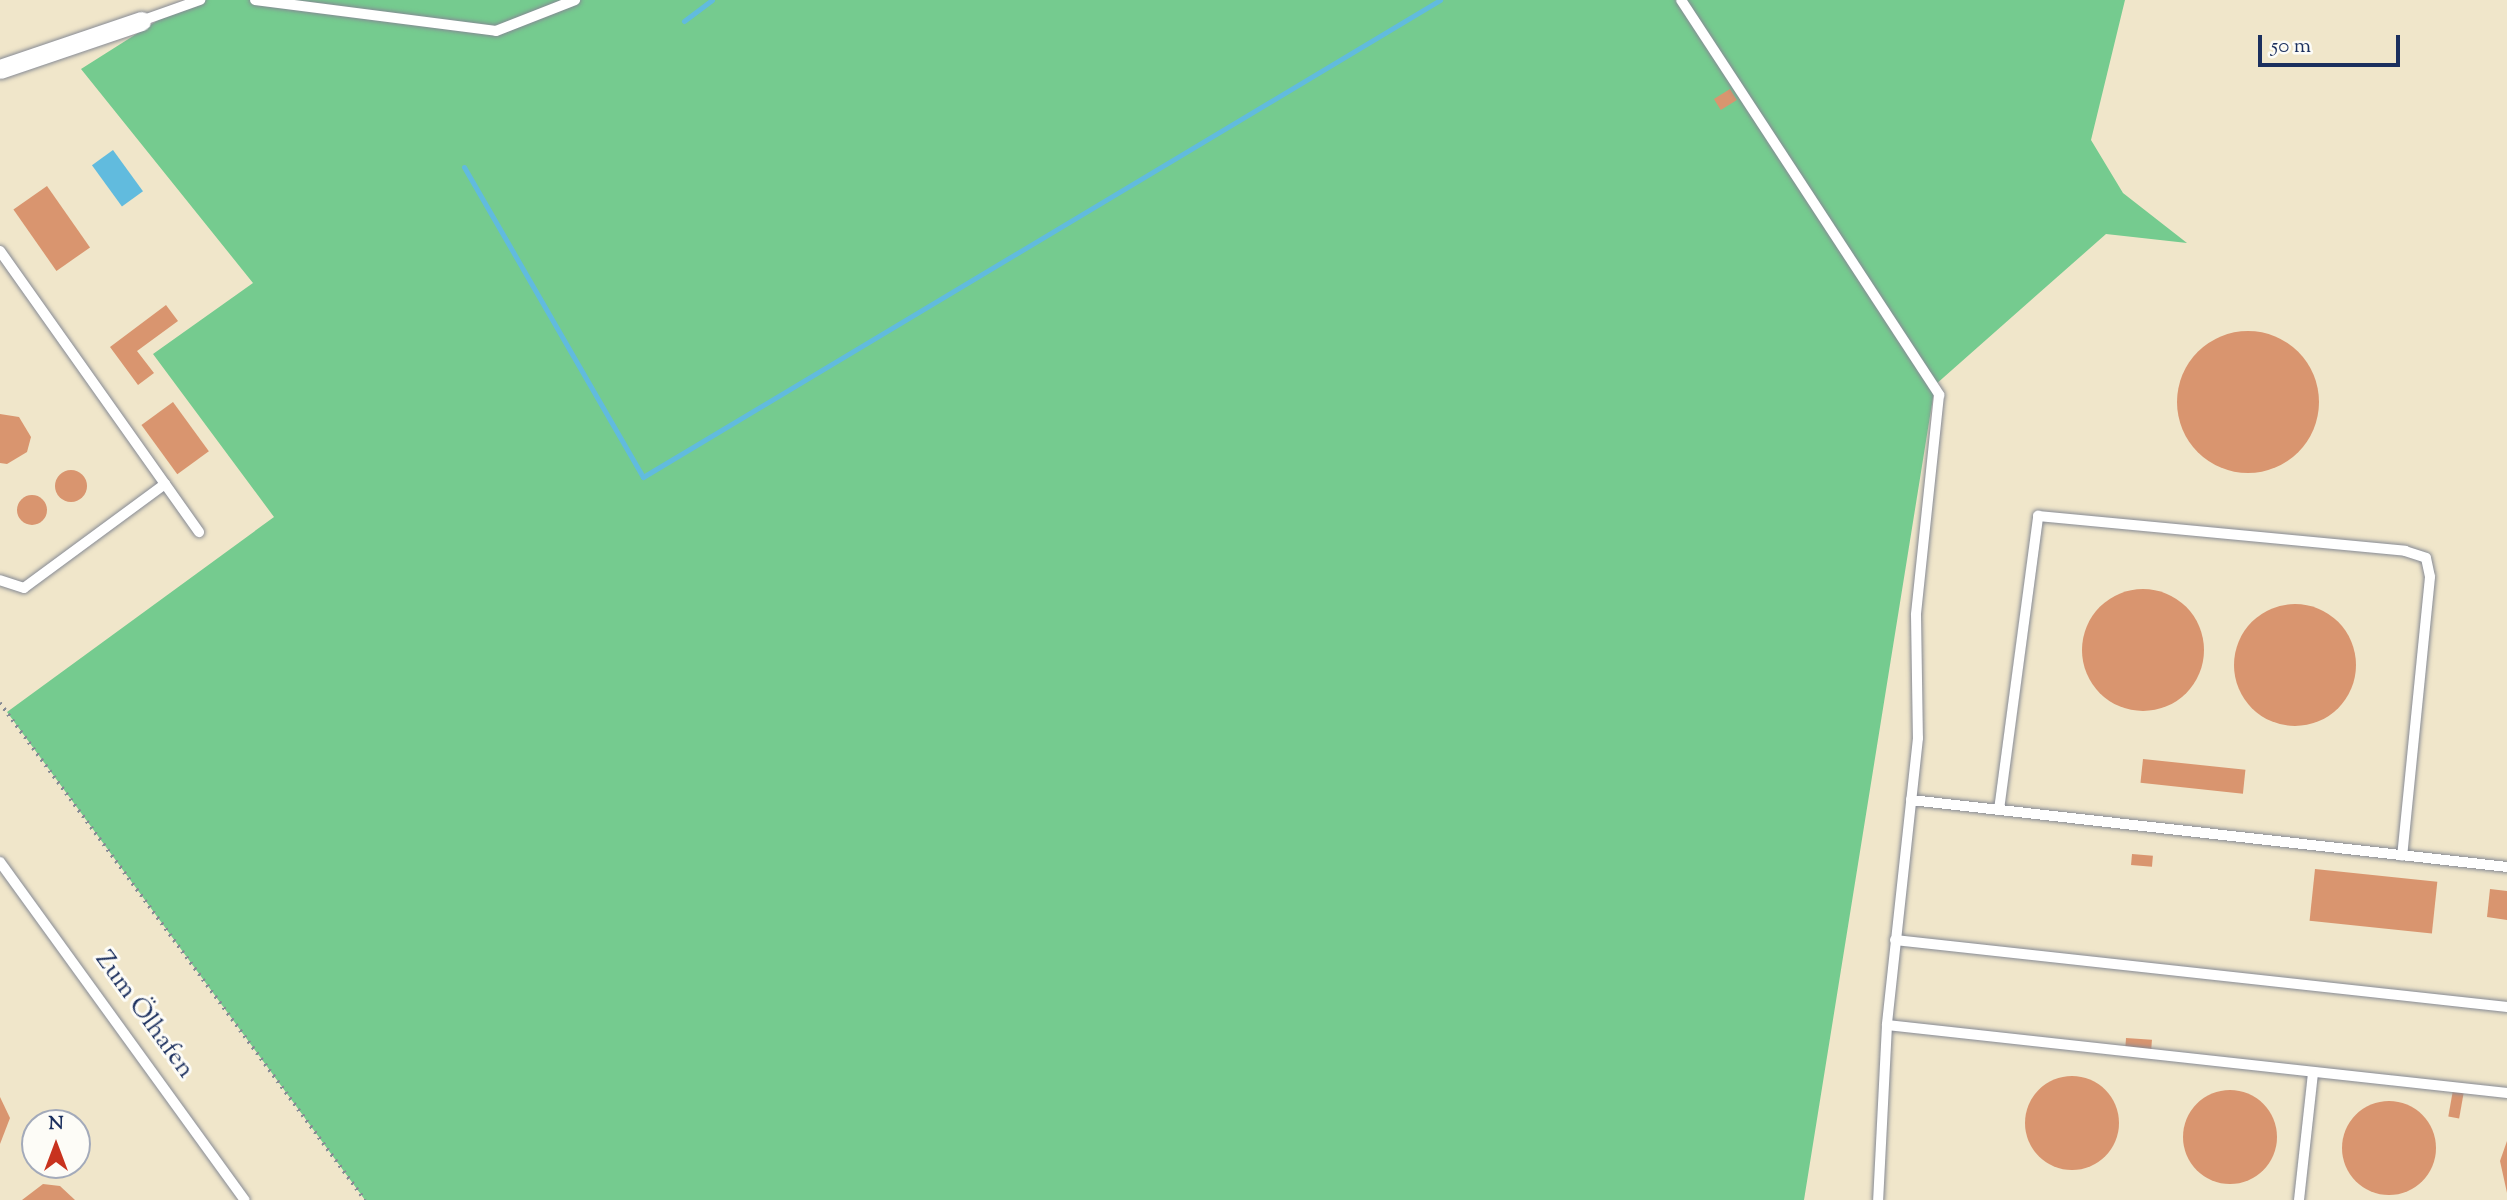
<!DOCTYPE html>
<meta charset="utf-8">
<style>
body{margin:0}
#map{position:relative;width:2507px;height:1200px;overflow:hidden;background:#f0e6ca;font-family:"Sorts Mill Goudy",serif}
div>[style]{position:absolute}
[style*='--x']{left:calc(var(--x)*1px);top:calc(var(--y)*1px);width:calc(var(--w)*1px);rotate:calc(var(--a)*1deg)}
.green>*{inset:0;background:#75cb8f}
.water>*{inset:0;background:#61bbde;transform-origin:0 0}
.stream>*{height:5px;margin:-2.5px;padding:0 2.5px;transform-origin:2.5px;border-radius:2.5px;background:#61bbde}
.building>*{inset:0;background:#d9956f;transform-origin:0 0}
.round{border-radius:50%}
.path>*{height:3.5px;margin-top:-1.75px;transform-origin:0;background:repeating-linear-gradient(90deg,#868a94 0 2px,transparent 0 7px)}
.roads{filter:drop-shadow(0 0 2px #868a94) drop-shadow(0 0 2px #868a94)}
.service>*{height:10px;margin:-5px;padding:0 5px;transform-origin:5px;border-radius:5px;background:#fff}
.minor>*{height:19px;margin:-9.5px;padding:0 9.5px;transform-origin:9.5px;border-radius:9.5px;background:#fff}
span{translate:-50% -50%;white-space:nowrap;text-align:center;line-height:1.15;-webkit-text-stroke:6px #fdfcf7;paint-order:stroke}
.street-label{font-size:26px;color:#1b2f5e}
.north{position:absolute;left:21px;top:1109px;width:70px;height:70px;box-sizing:border-box;background:#fdfcf7;border:2px solid #a3aaba;border-radius:50%;rotate:0deg;font-size:19px;font-weight:700;line-height:28px;text-align:center;color:#1b2f5e}
.north::after{content:'';display:block;margin:auto;width:24px;height:32px;background:#c8321e;clip-path:polygon(50% 0,100% 100%,50% 72%,0 100%)}
.scale{position:absolute;left:2258px;top:35px;width:142px;height:32px;box-sizing:border-box;border:4px solid #1b2f5e;border-top:0;padding-left:9px;font-size:21px;line-height:24px;white-space:nowrap;color:#1b2f5e;-webkit-text-stroke:5px #fdfcf7;paint-order:stroke}
</style>
<div id="map">
<div class="green">
<div style="clip-path:polygon(190px 0,2125px 0,2091px 140px,2123px 193px,2187px 243px,2106px 234px,1935px 385px,1804px 1200px,365px 1200px,7px 712px,274px 517px,153px 354px,253px 283px,81px 69px)"></div>
</div>
<div class="water">
<div style="left:113px;top:150px;width:51px;height:26px;rotate:54deg"></div>
</div>
<div class="stream">
<div style="--x:684;--y:21;--w:35;--a:-37"></div>
<div style="--x:464;--y:167;--w:358;--a:60"></div>
<div style="--x:643;--y:477;--w:929;--a:-30.9"></div>
</div>
<div class="building">
<div style="left:1730px;top:89px;width:13px;height:19px;rotate:58deg"></div>
<div style="left:47px;top:186px;width:75px;height:41px;rotate:55deg"></div>
<div style="clip-path:polygon(166px 305px,178px 321px,137px 351px,154px 373px,138px 385px,110px 347px)"></div>
<div class="round" style="left:2177px;top:331px;width:142px;height:142px"></div>
<div style="left:173px;top:402px;width:61px;height:39px;rotate:54deg"></div>
<div style="clip-path:polygon(0 414px,19px 417px,31px 437px,27px 452px,7px 464px,0 463px)"></div>
<div class="round" style="left:55px;top:470px;width:32px;height:32px"></div>
<div class="round" style="left:17px;top:495px;width:30px;height:30px"></div>
<div class="round" style="left:2082px;top:589px;width:122px;height:122px"></div>
<div class="round" style="left:2234px;top:604px;width:122px;height:122px"></div>
<div style="left:2143px;top:759px;width:103px;height:24px;rotate:6deg"></div>
<div style="left:2132px;top:854px;width:21px;height:11px;rotate:5deg"></div>
<div style="left:2315px;top:869px;width:123px;height:52px;rotate:6deg"></div>
<div style="clip-path:polygon(2490px 889px,2507px 891px,2507px 920px,2487px 917px)"></div>
<div style="left:2126px;top:1038px;width:26px;height:11px;rotate:4deg"></div>
<div class="round" style="left:2025px;top:1076px;width:94px;height:94px"></div>
<div class="round" style="left:2183px;top:1090px;width:94px;height:94px"></div>
<div style="left:2453px;top:1090px;width:11px;height:27px;rotate:10deg"></div>
<div style="clip-path:polygon(0 1097px,10px 1118px,0 1144px)"></div>
<div class="round" style="left:2342px;top:1101px;width:94px;height:94px"></div>
<div style="clip-path:polygon(2507px 1141px,2507px 1193px,2500px 1161px)"></div>
<div style="clip-path:polygon(43px 1184px,60px 1186px,75px 1200px,22px 1200px)"></div>
</div>
<div class="path">
<div style="--x:0;--y:703;--w:617;--a:53.71"></div>
</div>
<div class="roads">
<div class="service">
<div style="--x:255;--y:0;--w:243;--a:7.3"></div>
<div style="--x:496;--y:31;--w:85;--a:-21.4"></div>
<div style="--x:1681;--y:0;--w:472;--a:56.8"></div>
<div style="--x:1939;--y:395;--w:221;--a:96"></div>
<div style="--x:1916;--y:615;--w:123;--a:89.1"></div>
<div style="--x:1918;--y:738;--w:289;--a:96.2"></div>
<div style="--x:1887;--y:1025;--w:175;--a:92.9"></div>
<div style="--x:141;--y:21;--w:63;--a:-19.6"></div>
<div style="--x:0;--y:251;--w:286;--a:54.7"></div>
<div style="--x:165;--y:484;--w:175;--a:143.6"></div>
<div style="--x:24;--y:588;--w:25;--a:-162"></div>
<div style="--x:165;--y:484;--w:59;--a:54.7"></div>
<div style="--x:1911;--y:800;--w:600;--a:6.41"></div>
<div style="--x:1999;--y:810;--w:297;--a:-82.4"></div>
<div style="--x:2038;--y:516;--w:369;--a:5.4"></div>
<div style="--x:2405;--y:551;--w:22;--a:18"></div>
<div style="--x:2426;--y:558;--w:19;--a:78"></div>
<div style="--x:2430;--y:577;--w:280;--a:95.7"></div>
<div style="--x:0;--y:862;--w:417;--a:54.1"></div>
<div style="--x:1895;--y:940;--w:616;--a:6.25"></div>
<div style="--x:1887;--y:1025;--w:624;--a:6.26"></div>
<div style="--x:2299;--y:1200;--w:128;--a:-83.7"></div>
</div>
<div class="minor">
<div style="--x:0;--y:69;--w:149;--a:-18.8"></div>
</div>
</div>
<div class="street-label">
<span style="left:144px;top:1015px;rotate:54deg">Zum Ölhafen</span>
</div>
<div class="north">N</div>
<div class="scale">50 m</div>
</div>
